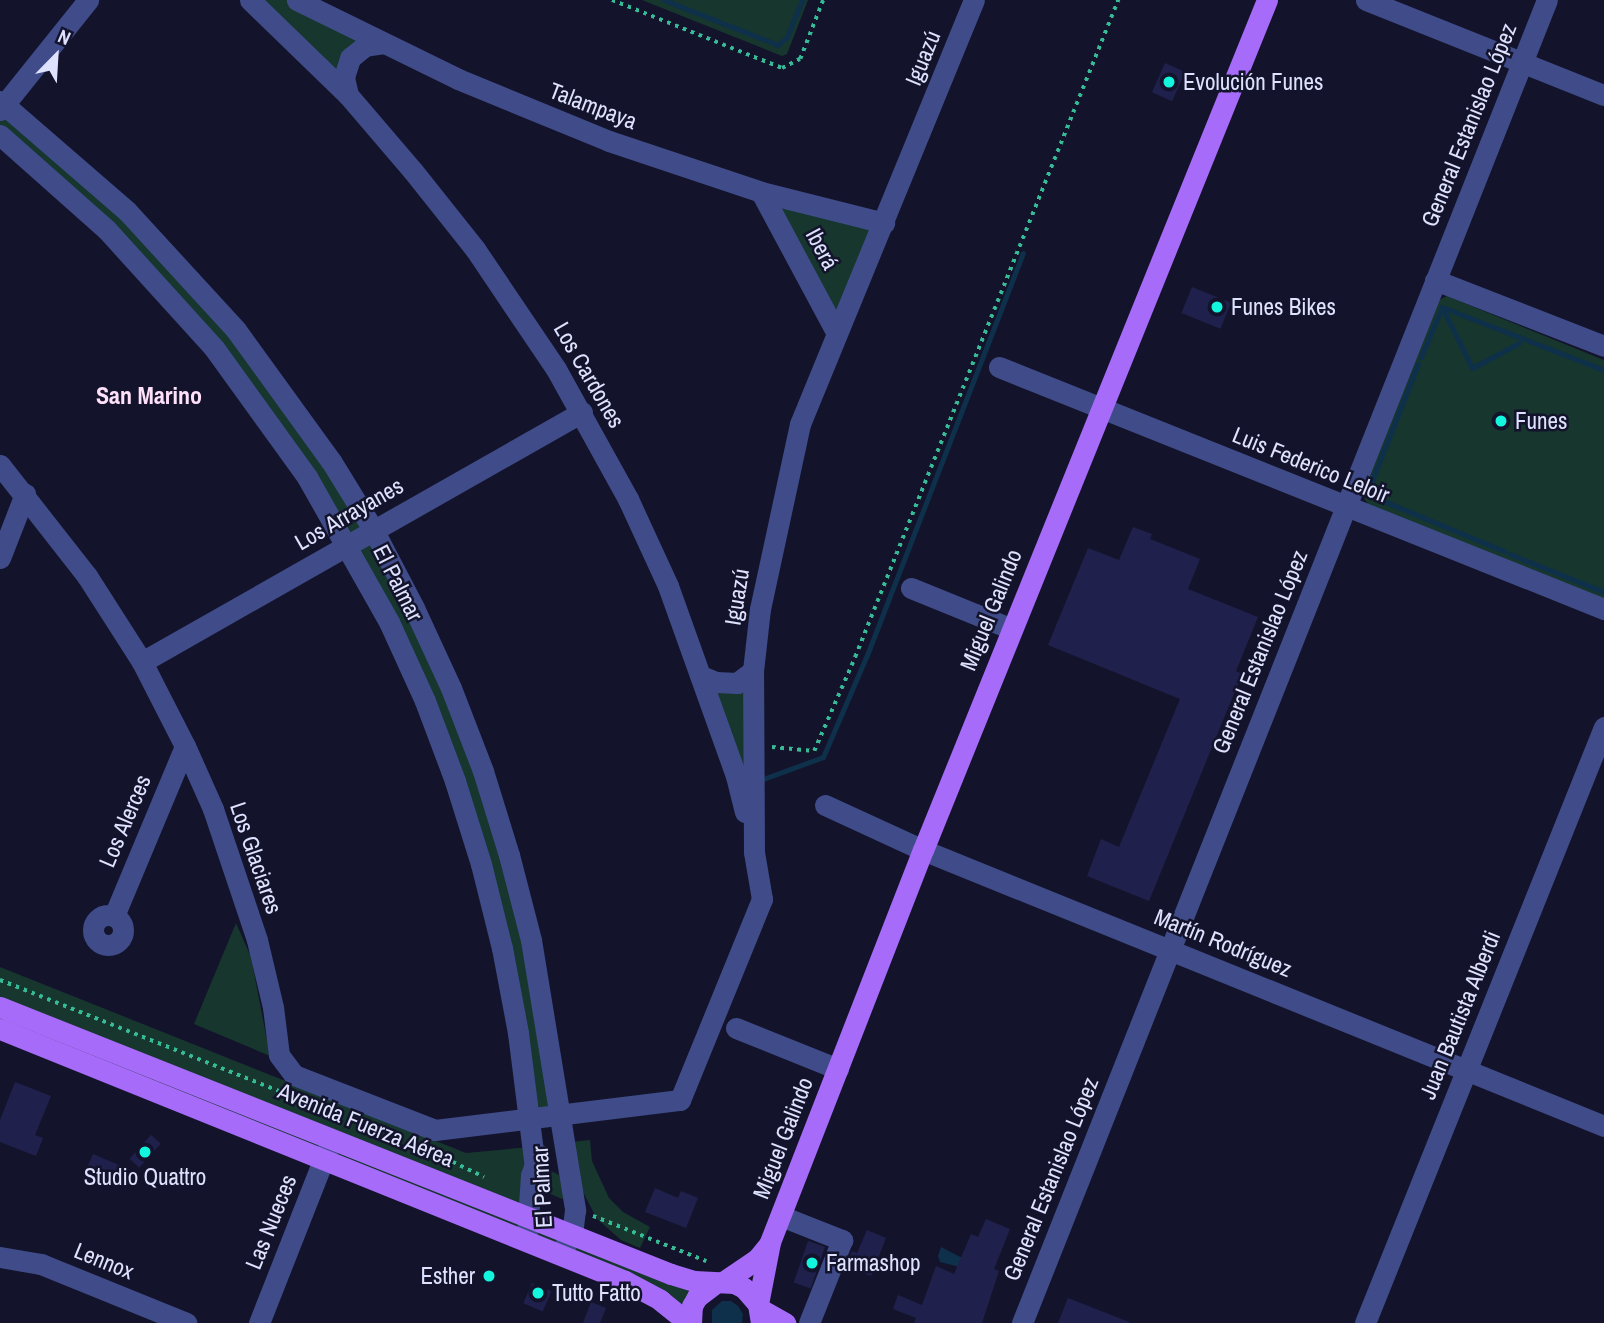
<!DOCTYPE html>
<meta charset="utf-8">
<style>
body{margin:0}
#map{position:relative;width:1604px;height:1323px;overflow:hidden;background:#13142c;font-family:"Archivo Narrow",sans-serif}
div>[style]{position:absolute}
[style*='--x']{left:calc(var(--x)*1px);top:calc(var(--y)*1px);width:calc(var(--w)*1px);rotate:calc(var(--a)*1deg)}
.green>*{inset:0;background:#16362e}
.water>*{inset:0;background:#0e304a}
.stream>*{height:5px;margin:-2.5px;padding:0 2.5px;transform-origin:2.5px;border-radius:2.5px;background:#0e304a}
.building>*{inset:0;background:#20204c;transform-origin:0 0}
.path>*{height:3.5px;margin-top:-1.75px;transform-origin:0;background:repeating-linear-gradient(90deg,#37bb97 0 3.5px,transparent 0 8.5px)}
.minor>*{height:21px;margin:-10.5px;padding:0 10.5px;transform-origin:10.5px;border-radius:10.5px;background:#404c89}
.minor>.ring{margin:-10.5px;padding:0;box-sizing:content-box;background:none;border:21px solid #404c89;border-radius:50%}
.major>*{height:21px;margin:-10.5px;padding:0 10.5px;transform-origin:10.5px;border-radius:10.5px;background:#a76bf9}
.dots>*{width:19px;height:19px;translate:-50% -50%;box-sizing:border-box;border:4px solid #13142c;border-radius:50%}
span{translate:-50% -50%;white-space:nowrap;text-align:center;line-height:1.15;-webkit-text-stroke:5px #13142c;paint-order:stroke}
.street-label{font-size:23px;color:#dfe2fe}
.poi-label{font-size:23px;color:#dfe2fe}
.left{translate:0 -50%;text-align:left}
.right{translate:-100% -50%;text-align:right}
.neighbourhood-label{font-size:24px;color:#fee1f9;font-weight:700}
.north{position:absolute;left:21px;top:21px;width:70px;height:70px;-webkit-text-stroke:5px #13142c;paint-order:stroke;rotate:24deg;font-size:19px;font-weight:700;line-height:28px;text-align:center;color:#dfe2fe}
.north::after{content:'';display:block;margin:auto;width:24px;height:32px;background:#dfe2fe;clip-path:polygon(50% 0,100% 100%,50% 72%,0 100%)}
</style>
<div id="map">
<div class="green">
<div style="clip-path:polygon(250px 0,297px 0,384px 43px,344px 77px)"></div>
<div style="clip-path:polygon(642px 0,808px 0,787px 54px,782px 56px)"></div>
<div style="clip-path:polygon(0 101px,236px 330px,414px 608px,509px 855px,558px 1115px,529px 1118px,502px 948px,389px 622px,214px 348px,0 135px)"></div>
<div style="clip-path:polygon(761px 192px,884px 223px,836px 332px)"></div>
<div style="clip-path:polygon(1447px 296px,1604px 360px,1604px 599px,1371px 508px,1365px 500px,1362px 492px,1437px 301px)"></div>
<div style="clip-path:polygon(753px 671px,753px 796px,701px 676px)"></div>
<div style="clip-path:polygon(236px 923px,251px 957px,270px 1056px,194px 1024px)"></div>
<div style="clip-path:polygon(0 967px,466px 1153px,530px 1147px,529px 1218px,714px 1284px,677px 1312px,0 1029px)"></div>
<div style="clip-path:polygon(590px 1140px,592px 1161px,609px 1198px,623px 1212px,650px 1227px,640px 1248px,621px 1240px,597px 1219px,583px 1192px,571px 1142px)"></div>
<div style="clip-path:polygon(551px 1171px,559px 1175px,565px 1196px,562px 1199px,539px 1189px,538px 1175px)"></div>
</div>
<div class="water">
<div style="clip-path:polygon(941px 1247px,964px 1259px,960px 1267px,940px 1262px,938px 1256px)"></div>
<div style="clip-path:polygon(722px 1301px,731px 1301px,738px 1306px,743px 1314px,742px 1323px,712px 1323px,712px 1310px)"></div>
</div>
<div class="stream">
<div style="--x:664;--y:0;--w:123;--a:21.5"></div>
<div style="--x:778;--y:45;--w:12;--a:-42"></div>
<div style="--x:787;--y:37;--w:40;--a:-68"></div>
<div style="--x:1442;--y:307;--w:174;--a:21.3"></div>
<div style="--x:1442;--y:307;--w:68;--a:63.8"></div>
<div style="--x:1472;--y:368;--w:53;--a:-28"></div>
<div style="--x:1421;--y:357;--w:54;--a:-67.2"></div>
<div style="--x:1418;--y:364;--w:136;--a:111.5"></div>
<div style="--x:1368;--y:491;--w:8;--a:45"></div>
<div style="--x:1374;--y:497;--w:141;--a:22.6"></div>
<div style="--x:1510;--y:554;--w:101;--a:22"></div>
<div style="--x:758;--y:781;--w:69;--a:-20.3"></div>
<div style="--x:823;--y:757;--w:111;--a:-66.7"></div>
<div style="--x:867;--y:655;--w:431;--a:-68.8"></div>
</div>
<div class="building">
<div style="left:1165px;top:63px;width:22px;height:32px;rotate:24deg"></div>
<div style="left:1192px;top:287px;width:42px;height:28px;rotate:22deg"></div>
<div style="clip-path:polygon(1133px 527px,1152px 534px,1150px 539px,1200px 559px,1188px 589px,1258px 617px,1236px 671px,1242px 674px,1149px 901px,1087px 876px,1101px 839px,1119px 847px,1180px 699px,1048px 645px,1088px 548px,1119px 560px)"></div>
<div style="clip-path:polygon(15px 1082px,51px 1096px,35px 1135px,43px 1138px,36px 1156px,0 1142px,0 1120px)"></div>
<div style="left:151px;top:1135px;width:13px;height:32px;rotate:42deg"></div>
<div style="left:93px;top:1154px;width:39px;height:14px;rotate:23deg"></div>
<div style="clip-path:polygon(655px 1188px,678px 1198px,681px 1191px,698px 1198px,686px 1228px,645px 1212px)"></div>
<div style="clip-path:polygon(986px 1219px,1010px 1229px,994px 1269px,999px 1271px,982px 1323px,914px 1323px,916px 1318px,893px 1309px,898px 1295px,922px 1305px,936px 1266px,954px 1274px,971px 1234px,978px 1237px)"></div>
<div style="clip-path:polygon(867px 1230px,886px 1238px,871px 1276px,846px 1266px,852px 1251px,857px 1253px)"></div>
<div style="left:808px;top:1241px;width:18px;height:44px;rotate:19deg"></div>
<div style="left:532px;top:1283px;width:21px;height:22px;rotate:23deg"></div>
<div style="clip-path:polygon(1068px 1298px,1129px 1322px,1129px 1323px,1058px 1323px)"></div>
<div style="clip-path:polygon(591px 1302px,606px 1308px,600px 1323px,583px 1323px)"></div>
</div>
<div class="path">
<div style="--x:612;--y:0;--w:183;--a:21.8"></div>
<div style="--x:782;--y:68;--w:20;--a:-27"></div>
<div style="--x:800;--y:59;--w:63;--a:-68.7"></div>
<div style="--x:772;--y:747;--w:42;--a:5.4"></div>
<div style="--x:814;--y:751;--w:103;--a:-66.4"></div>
<div style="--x:855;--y:657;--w:708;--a:-68.18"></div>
<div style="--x:0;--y:980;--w:306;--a:21.7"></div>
<div style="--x:422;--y:1147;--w:69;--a:25.8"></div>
<div style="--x:593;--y:1216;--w:122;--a:21.7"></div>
</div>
<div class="minor">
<div style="--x:250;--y:0;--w:136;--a:44.1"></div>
<div style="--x:348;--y:95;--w:100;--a:49.5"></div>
<div style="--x:413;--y:171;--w:100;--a:51.5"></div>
<div style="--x:475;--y:249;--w:145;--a:56"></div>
<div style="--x:556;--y:369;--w:149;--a:61"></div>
<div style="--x:628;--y:499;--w:96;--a:65.3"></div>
<div style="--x:668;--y:586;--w:202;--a:70.3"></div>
<div style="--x:736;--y:776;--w:37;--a:76"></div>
<div style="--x:297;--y:0;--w:179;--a:26.1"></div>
<div style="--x:458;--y:79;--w:163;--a:22.3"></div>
<div style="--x:609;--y:141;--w:160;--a:18.5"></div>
<div style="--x:761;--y:192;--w:127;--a:14.1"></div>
<div style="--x:1366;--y:0;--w:256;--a:21.8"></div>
<div style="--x:348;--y:95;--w:18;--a:-103"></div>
<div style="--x:344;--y:77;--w:20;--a:-72"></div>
<div style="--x:350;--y:58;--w:19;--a:-39"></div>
<div style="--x:365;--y:46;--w:19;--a:-9"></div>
<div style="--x:0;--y:101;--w:168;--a:40.9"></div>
<div style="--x:127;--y:211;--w:161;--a:47.5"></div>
<div style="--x:236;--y:330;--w:162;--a:54.1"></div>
<div style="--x:331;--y:461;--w:82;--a:58.4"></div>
<div style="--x:374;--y:531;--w:87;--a:62.5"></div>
<div style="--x:414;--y:608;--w:88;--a:65.2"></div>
<div style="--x:451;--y:688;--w:89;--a:68.9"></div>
<div style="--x:483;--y:771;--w:88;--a:72.8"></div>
<div style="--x:509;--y:855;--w:88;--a:75.5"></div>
<div style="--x:531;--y:940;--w:274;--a:80.7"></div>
<div style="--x:575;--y:1210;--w:25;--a:97"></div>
<div style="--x:572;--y:1235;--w:23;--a:124"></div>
<div style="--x:0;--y:110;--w:141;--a:-51.3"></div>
<div style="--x:0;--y:135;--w:143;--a:41.6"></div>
<div style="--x:107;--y:230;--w:159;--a:47.8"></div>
<div style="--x:214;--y:348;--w:159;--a:54.2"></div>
<div style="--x:307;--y:477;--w:167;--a:60.5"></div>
<div style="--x:389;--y:622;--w:87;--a:65.5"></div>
<div style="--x:425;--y:701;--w:85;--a:69.4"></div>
<div style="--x:455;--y:781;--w:87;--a:72.6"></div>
<div style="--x:481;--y:864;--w:87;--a:76"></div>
<div style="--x:502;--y:948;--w:86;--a:79.3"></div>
<div style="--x:518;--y:1033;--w:135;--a:82.8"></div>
<div style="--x:761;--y:192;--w:159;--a:61.8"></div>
<div style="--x:1435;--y:280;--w:181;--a:21.3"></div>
<div style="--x:999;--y:367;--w:652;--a:21.8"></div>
<div style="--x:0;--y:465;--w:141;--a:51.9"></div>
<div style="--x:87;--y:576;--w:102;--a:57.4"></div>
<div style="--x:142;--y:662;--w:94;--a:62.9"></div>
<div style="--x:185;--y:746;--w:69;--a:66"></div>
<div style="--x:213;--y:809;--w:138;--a:71.4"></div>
<div style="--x:257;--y:940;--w:69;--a:76.6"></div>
<div style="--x:273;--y:1007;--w:48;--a:82.9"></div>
<div style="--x:279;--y:1055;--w:25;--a:53"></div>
<div style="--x:294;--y:1075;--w:151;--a:21.3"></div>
<div style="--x:435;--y:1130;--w:247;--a:-7"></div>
<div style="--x:680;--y:1100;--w:217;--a:-67.8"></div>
<div style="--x:762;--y:899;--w:48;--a:-99.7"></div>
<div style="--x:754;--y:852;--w:181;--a:-90.3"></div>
<div style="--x:753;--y:671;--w:62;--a:-83.6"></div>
<div style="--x:760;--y:609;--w:189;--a:-77.8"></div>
<div style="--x:800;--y:424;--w:458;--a:-67.7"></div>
<div style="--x:0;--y:558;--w:69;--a:-68.7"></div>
<div style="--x:911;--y:588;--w:109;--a:22.1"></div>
<div style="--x:142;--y:662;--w:506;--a:-29.6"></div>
<div style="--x:701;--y:676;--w:16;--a:22"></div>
<div style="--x:716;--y:682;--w:21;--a:3"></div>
<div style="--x:737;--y:683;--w:20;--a:-37"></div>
<div style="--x:825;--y:805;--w:108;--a:24.7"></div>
<div style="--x:923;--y:850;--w:735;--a:22.06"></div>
<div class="ring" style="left:93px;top:915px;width:9px;height:9px"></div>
<div style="--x:114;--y:916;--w:184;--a:-67.3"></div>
<div style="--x:736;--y:1028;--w:110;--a:21.9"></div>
<div style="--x:781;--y:1216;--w:66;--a:21.5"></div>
<div style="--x:842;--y:1240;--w:89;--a:111.7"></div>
<div style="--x:527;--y:1235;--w:60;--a:-86.2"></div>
<div style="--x:531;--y:1175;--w:22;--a:-69"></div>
<div style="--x:0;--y:1257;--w:42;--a:9.7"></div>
<div style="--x:41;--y:1264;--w:157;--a:22.1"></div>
<div style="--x:259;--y:1323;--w:193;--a:-68.5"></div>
<div style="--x:1022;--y:1323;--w:1423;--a:-68.36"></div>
<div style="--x:1365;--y:1323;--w:642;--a:-68.15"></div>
</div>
<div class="major">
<div style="--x:0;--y:1007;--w:722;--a:21.7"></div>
<div style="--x:671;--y:1274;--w:24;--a:17"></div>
<div style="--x:694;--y:1281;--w:40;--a:2.9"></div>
<div style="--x:734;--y:1283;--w:11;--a:27"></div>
<div style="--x:744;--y:1288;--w:21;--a:49"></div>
<div style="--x:758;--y:1304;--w:19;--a:81"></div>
<div style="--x:0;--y:1029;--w:674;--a:21.96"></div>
<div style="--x:625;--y:1281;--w:40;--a:28"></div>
<div style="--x:660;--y:1300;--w:36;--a:39"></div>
<div style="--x:723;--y:1282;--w:41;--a:-34.1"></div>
<div style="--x:757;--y:1259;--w:19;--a:-51"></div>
<div style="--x:758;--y:1304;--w:63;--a:-79"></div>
<div style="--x:770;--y:1242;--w:421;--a:-68.7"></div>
<div style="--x:923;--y:850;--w:917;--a:-67.97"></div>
<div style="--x:760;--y:1309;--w:29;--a:29"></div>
<div style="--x:691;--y:1323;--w:17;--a:-87"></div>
<div style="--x:692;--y:1306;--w:10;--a:-61"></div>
<div style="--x:697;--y:1297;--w:21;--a:-37"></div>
</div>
<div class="dots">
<div style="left:1169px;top:82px;background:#14f5de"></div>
<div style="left:1217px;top:307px;background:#14f5de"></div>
<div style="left:1501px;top:421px;background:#14f5de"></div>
<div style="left:145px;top:1152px;background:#14f5de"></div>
<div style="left:812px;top:1263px;background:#14f5de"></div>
<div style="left:489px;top:1276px;background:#14f5de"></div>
<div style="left:538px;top:1293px;background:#14f5de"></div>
</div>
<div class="street-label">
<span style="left:923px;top:58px;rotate:-68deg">Iguazú</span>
<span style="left:593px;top:106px;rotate:21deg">Talampaya</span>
<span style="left:1469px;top:125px;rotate:-68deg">General Estanislao López</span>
<span style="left:822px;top:249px;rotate:62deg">Iberá</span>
<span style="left:589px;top:375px;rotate:60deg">Los Cardones</span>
<span style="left:1311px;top:465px;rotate:22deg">Luis Federico Leloir</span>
<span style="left:349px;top:514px;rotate:-30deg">Los Arrayanes</span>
<span style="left:398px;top:583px;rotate:63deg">El Palmar</span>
<span style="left:737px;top:597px;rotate:-81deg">Iguazú</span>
<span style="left:991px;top:610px;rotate:-68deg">Miguel Galindo</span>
<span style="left:1260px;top:652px;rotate:-68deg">General Estanislao López</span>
<span style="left:125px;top:821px;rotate:-67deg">Los Alerces</span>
<span style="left:256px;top:858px;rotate:71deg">Los Glaciares</span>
<span style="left:1223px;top:943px;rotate:22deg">Martín Rodríguez</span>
<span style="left:1460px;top:1015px;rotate:-68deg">Juan Bautista Alberdi</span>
<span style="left:366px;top:1125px;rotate:22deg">Avenida Fuerza Aérea</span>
<span style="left:783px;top:1138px;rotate:-69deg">Miguel Galindo</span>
<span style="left:1051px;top:1179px;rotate:-68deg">General Estanislao López</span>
<span style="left:542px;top:1187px;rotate:-93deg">El Palmar</span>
<span style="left:271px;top:1222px;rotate:-68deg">Las Nueces</span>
<span style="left:104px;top:1261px;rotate:22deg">Lennox</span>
</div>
<div class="poi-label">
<span class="left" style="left:1183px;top:82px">Evolución Funes</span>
<span class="left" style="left:1231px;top:307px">Funes Bikes</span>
<span class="left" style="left:1515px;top:421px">Funes</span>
<span style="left:145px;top:1177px">Studio Quattro</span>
<span class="left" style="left:826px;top:1263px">Farmashop</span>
<span class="right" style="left:475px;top:1276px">Esther</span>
<span class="left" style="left:552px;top:1293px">Tutto Fatto</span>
</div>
<div class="neighbourhood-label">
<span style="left:149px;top:396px">San Marino</span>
</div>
<div class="north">N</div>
</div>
